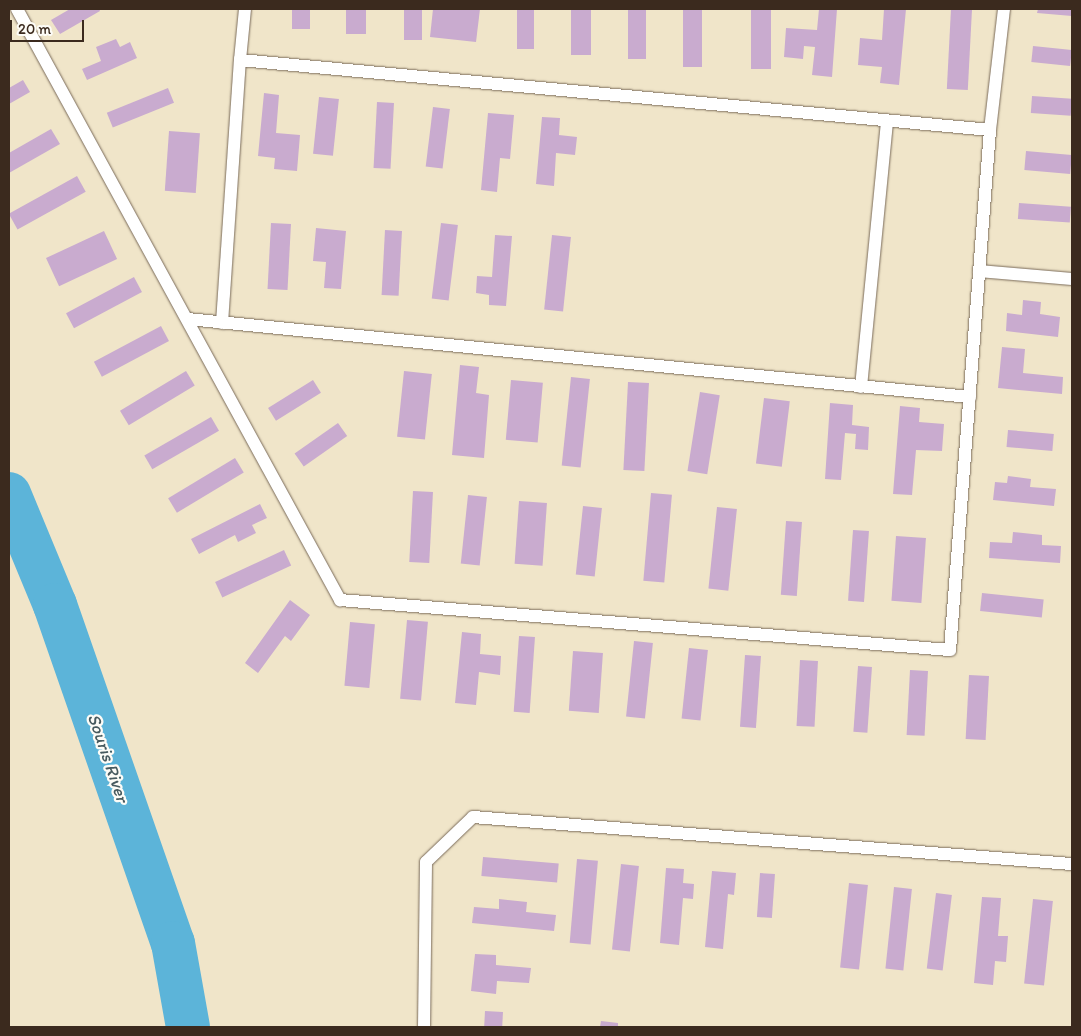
<!DOCTYPE html>
<style>
body{margin:0}
#map{position:relative;width:1081px;height:1036px;overflow:hidden;background:#f0e5c9;font-family:Itim,sans-serif}
div>[style]{position:absolute}
[style*='--x']{left:calc(var(--x)*1px);top:calc(var(--y)*1px);width:calc(var(--w)*1px);rotate:calc(var(--a)*1deg)}
.river>*{height:44px;margin:-22px;padding:0 22px;transform-origin:22px;border-radius:22px;background:#5cb4d9}
.building>*{inset:0;background:#c9abcf;transform-origin:0 0}
.roads{filter:drop-shadow(0 0 1px #7a6b5a) drop-shadow(0 0 1px #7a6b5a)}
.lane>*{height:12px;margin:-6px;padding:0 6px;transform-origin:6px;border-radius:6px;background:#fff}
span{translate:-50% -50%;white-space:nowrap;text-align:center;line-height:1.15;-webkit-text-stroke:4.5px #fdfcf7;paint-order:stroke}
.water-label{font-size:18px;color:#475a5f;font-style:italic}
.frame{position:absolute;inset:0;border:10px solid #3b2a1e;pointer-events:none}
.scale{position:absolute;left:10px;top:20px;width:74px;height:22px;box-sizing:border-box;border:2px solid #3b2a1e;border-top:0;padding-left:6px;font-size:15px;line-height:18px;white-space:nowrap;color:#3b2a1e;-webkit-text-stroke:4px #fdfcf7;paint-order:stroke}
</style>
<div id="map">
<div class="river">
<div style="--x:9;--y:494;--w:120;--a:67.5"></div>
<div style="--x:55;--y:605;--w:358;--a:70.8"></div>
<div style="--x:173;--y:943;--w:85;--a:79.9"></div>
</div>
<div class="building">
<div style="clip-path:polygon(70px 9px,99px 9px,100px 11px,60px 34px,51px 20px)"></div>
<div style="left:292px;top:9px;width:18px;height:20px"></div>
<div style="left:346px;top:9px;width:20px;height:25px"></div>
<div style="left:404px;top:9px;width:18px;height:31px"></div>
<div style="clip-path:polygon(433px 9px,480px 9px,476px 42px,430px 37px)"></div>
<div style="left:517px;top:9px;width:17px;height:40px"></div>
<div style="left:571px;top:9px;width:20px;height:46px"></div>
<div style="left:628px;top:9px;width:18px;height:50px"></div>
<div style="left:683px;top:9px;width:19px;height:58px"></div>
<div style="left:751px;top:9px;width:20px;height:60px"></div>
<div style="clip-path:polygon(819px 9px,837px 9px,832px 77px,812px 75px,815px 47px,804px 46px,803px 59px,784px 57px,786px 28px,817px 30px)"></div>
<div style="clip-path:polygon(884px 9px,906px 9px,899px 85px,880px 83px,882px 67px,858px 65px,860px 38px,882px 40px)"></div>
<div style="left:951px;top:9px;width:21px;height:80px;rotate:3deg"></div>
<div style="clip-path:polygon(1038px 9px,1072px 9px,1072px 16px,1037px 13px)"></div>
<div style="clip-path:polygon(116px 39px,120px 47px,130px 42px,137px 58px,87px 80px,82px 69px,101px 61px,96px 47px)"></div>
<div style="left:1033px;top:46px;width:39px;height:16px;rotate:6deg"></div>
<div style="clip-path:polygon(23px 80px,30px 92px,9px 104px,9px 88px)"></div>
<div style="left:168px;top:88px;width:16px;height:66px;rotate:68deg"></div>
<div style="clip-path:polygon(264px 93px,279px 95px,276px 133px,300px 135px,297px 171px,274px 169px,275px 158px,258px 156px)"></div>
<div style="left:1032px;top:96px;width:40px;height:17px;rotate:4deg"></div>
<div style="left:319px;top:97px;width:20px;height:57px;rotate:6deg"></div>
<div style="left:377px;top:102px;width:17px;height:66px;rotate:3deg"></div>
<div style="left:433px;top:107px;width:17px;height:60px;rotate:7deg"></div>
<div style="clip-path:polygon(488px 113px,514px 115px,510px 159px,500px 158px,497px 192px,481px 190px)"></div>
<div style="clip-path:polygon(542px 117px,560px 118px,559px 135px,577px 137px,575px 155px,556px 153px,554px 186px,536px 184px)"></div>
<div style="clip-path:polygon(51px 129px,60px 144px,9px 173px,9px 153px)"></div>
<div style="left:169px;top:131px;width:31px;height:60px;rotate:4deg"></div>
<div style="left:1026px;top:151px;width:46px;height:19px;rotate:5deg"></div>
<div style="left:77px;top:176px;width:18px;height:78px;rotate:61deg"></div>
<div style="left:1019px;top:203px;width:52px;height:16px;rotate:4deg"></div>
<div style="left:271px;top:223px;width:20px;height:66px;rotate:3deg"></div>
<div style="left:441px;top:223px;width:17px;height:76px;rotate:7deg"></div>
<div style="clip-path:polygon(316px 228px,346px 231px,341px 289px,324px 288px,326px 262px,313px 261px)"></div>
<div style="left:385px;top:230px;width:17px;height:65px;rotate:3deg"></div>
<div style="left:104px;top:231px;width:31px;height:64px;rotate:65deg"></div>
<div style="clip-path:polygon(495px 235px,512px 236px,506px 306px,489px 305px,489px 295px,476px 293px,477px 276px,492px 277px)"></div>
<div style="left:552px;top:235px;width:19px;height:75px;rotate:6deg"></div>
<div style="left:134px;top:277px;width:17px;height:77px;rotate:62deg"></div>
<div style="clip-path:polygon(1023px 300px,1041px 302px,1040px 314px,1060px 317px,1058px 337px,1006px 331px,1007px 313px,1022px 315px)"></div>
<div style="left:161px;top:326px;width:17px;height:76px;rotate:62deg"></div>
<div style="clip-path:polygon(1002px 347px,1025px 349px,1023px 373px,1063px 377px,1062px 394px,998px 388px)"></div>
<div style="clip-path:polygon(460px 365px,479px 367px,476px 393px,489px 395px,484px 458px,452px 455px)"></div>
<div style="left:186px;top:371px;width:17px;height:77px;rotate:59deg"></div>
<div style="left:404px;top:371px;width:28px;height:66px;rotate:6deg"></div>
<div style="left:571px;top:377px;width:19px;height:89px;rotate:6deg"></div>
<div style="left:313px;top:380px;width:15px;height:53px;rotate:58deg"></div>
<div style="left:511px;top:380px;width:32px;height:60px;rotate:5deg"></div>
<div style="left:628px;top:382px;width:21px;height:88px;rotate:3deg"></div>
<div style="left:700px;top:392px;width:20px;height:80px;rotate:9deg"></div>
<div style="left:764px;top:398px;width:26px;height:66px;rotate:7deg"></div>
<div style="clip-path:polygon(830px 403px,853px 405px,852px 425px,869px 427px,868px 450px,855px 449px,856px 434px,845px 433px,841px 480px,825px 479px)"></div>
<div style="clip-path:polygon(900px 406px,920px 408px,919px 422px,944px 424px,942px 451px,916px 450px,912px 495px,893px 494px)"></div>
<div style="left:211px;top:417px;width:16px;height:77px;rotate:60deg"></div>
<div style="left:338px;top:423px;width:16px;height:53px;rotate:55deg"></div>
<div style="left:1008px;top:430px;width:46px;height:17px;rotate:5deg"></div>
<div style="left:235px;top:458px;width:17px;height:78px;rotate:59deg"></div>
<div style="clip-path:polygon(1008px 476px,1031px 479px,1030px 487px,1056px 489px,1054px 506px,993px 500px,995px 482px,1007px 483px)"></div>
<div style="left:413px;top:491px;width:20px;height:71px;rotate:3deg"></div>
<div style="left:651px;top:493px;width:21px;height:88px;rotate:5deg"></div>
<div style="left:468px;top:495px;width:19px;height:69px;rotate:6deg"></div>
<div style="left:519px;top:501px;width:28px;height:63px;rotate:4deg"></div>
<div style="clip-path:polygon(260px 504px,267px 518px,252px 525px,256px 533px,238px 542px,235px 535px,199px 554px,191px 539px)"></div>
<div style="left:583px;top:506px;width:19px;height:69px;rotate:6deg"></div>
<div style="left:717px;top:507px;width:20px;height:82px;rotate:6deg"></div>
<div style="left:786px;top:521px;width:16px;height:74px;rotate:4deg"></div>
<div style="left:853px;top:530px;width:16px;height:71px;rotate:4deg"></div>
<div style="clip-path:polygon(1013px 532px,1042px 535px,1042px 545px,1061px 546px,1060px 563px,989px 558px,990px 542px,1012px 543px)"></div>
<div style="left:896px;top:536px;width:30px;height:65px;rotate:4deg"></div>
<div style="left:284px;top:550px;width:17px;height:76px;rotate:65deg"></div>
<div style="left:982px;top:593px;width:62px;height:18px;rotate:6deg"></div>
<div style="clip-path:polygon(290px 600px,310px 615px,291px 641px,285px 636px,258px 673px,245px 663px)"></div>
<div style="left:407px;top:620px;width:21px;height:79px;rotate:5deg"></div>
<div style="left:350px;top:622px;width:25px;height:64px;rotate:5deg"></div>
<div style="clip-path:polygon(462px 632px,481px 634px,480px 654px,501px 656px,500px 675px,479px 672px,476px 705px,455px 703px)"></div>
<div style="left:519px;top:636px;width:16px;height:76px;rotate:4deg"></div>
<div style="left:634px;top:641px;width:19px;height:76px;rotate:6deg"></div>
<div style="left:689px;top:648px;width:19px;height:71px;rotate:6deg"></div>
<div style="left:573px;top:651px;width:30px;height:60px;rotate:4deg"></div>
<div style="left:745px;top:655px;width:16px;height:72px;rotate:4deg"></div>
<div style="left:800px;top:660px;width:18px;height:66px;rotate:3deg"></div>
<div style="left:858px;top:666px;width:14px;height:66px;rotate:4deg"></div>
<div style="left:910px;top:670px;width:18px;height:65px;rotate:3deg"></div>
<div style="left:969px;top:675px;width:20px;height:64px;rotate:3deg"></div>
<div style="left:483px;top:857px;width:76px;height:19px;rotate:5deg"></div>
<div style="left:577px;top:859px;width:21px;height:84px;rotate:5deg"></div>
<div style="left:621px;top:864px;width:18px;height:86px;rotate:6deg"></div>
<div style="clip-path:polygon(666px 868px,684px 869px,683px 883px,694px 884px,693px 899px,683px 898px,679px 945px,660px 943px)"></div>
<div style="clip-path:polygon(712px 871px,736px 873px,734px 895px,728px 894px,723px 949px,705px 947px)"></div>
<div style="left:760px;top:873px;width:15px;height:44px;rotate:4deg"></div>
<div style="left:849px;top:883px;width:19px;height:85px;rotate:6deg"></div>
<div style="left:894px;top:887px;width:18px;height:82px;rotate:6deg"></div>
<div style="left:936px;top:893px;width:16px;height:76px;rotate:7deg"></div>
<div style="clip-path:polygon(982px 897px,1001px 898px,998px 936px,1008px 936px,1006px 962px,995px 961px,993px 985px,974px 983px)"></div>
<div style="clip-path:polygon(499px 899px,527px 902px,526px 912px,556px 915px,554px 931px,472px 923px,474px 907px,499px 909px)"></div>
<div style="left:1033px;top:899px;width:20px;height:85px;rotate:6deg"></div>
<div style="clip-path:polygon(475px 954px,496px 955px,496px 965px,531px 968px,529px 983px,497px 981px,496px 994px,471px 991px)"></div>
<div style="left:485px;top:1011px;width:18px;height:16px;rotate:3deg"></div>
<div style="clip-path:polygon(601px 1021px,618px 1023px,618px 1027px,600px 1027px)"></div>
</div>
<div class="roads">
<div class="lane">
<div style="--x:17;--y:9;--w:674;--a:61.34"></div>
<div style="--x:340;--y:600;--w:612;--a:4.69"></div>
<div style="--x:950;--y:650;--w:522;--a:-85.6"></div>
<div style="--x:990;--y:130;--w:122;--a:-83.4"></div>
<div style="--x:240;--y:60;--w:51;--a:-84.4"></div>
<div style="--x:979;--y:271;--w:93;--a:4.9"></div>
<div style="--x:188;--y:319;--w:786;--a:5.7"></div>
<div style="--x:222;--y:323;--w:264;--a:-86.1"></div>
<div style="--x:240;--y:60;--w:753;--a:5.33"></div>
<div style="--x:861;--y:387;--w:265;--a:-84.4"></div>
<div style="--x:424;--y:1027;--w:165;--a:-89.3"></div>
<div style="--x:426;--y:862;--w:65;--a:-43.8"></div>
<div style="--x:473;--y:817;--w:601;--a:4.49"></div>
</div>
</div>
<div class="water-label">
<span style="left:108px;top:758px;rotate:71deg">Souris River</span>
</div>
<div class="frame"></div>
<div class="scale">20 m</div>
</div>
